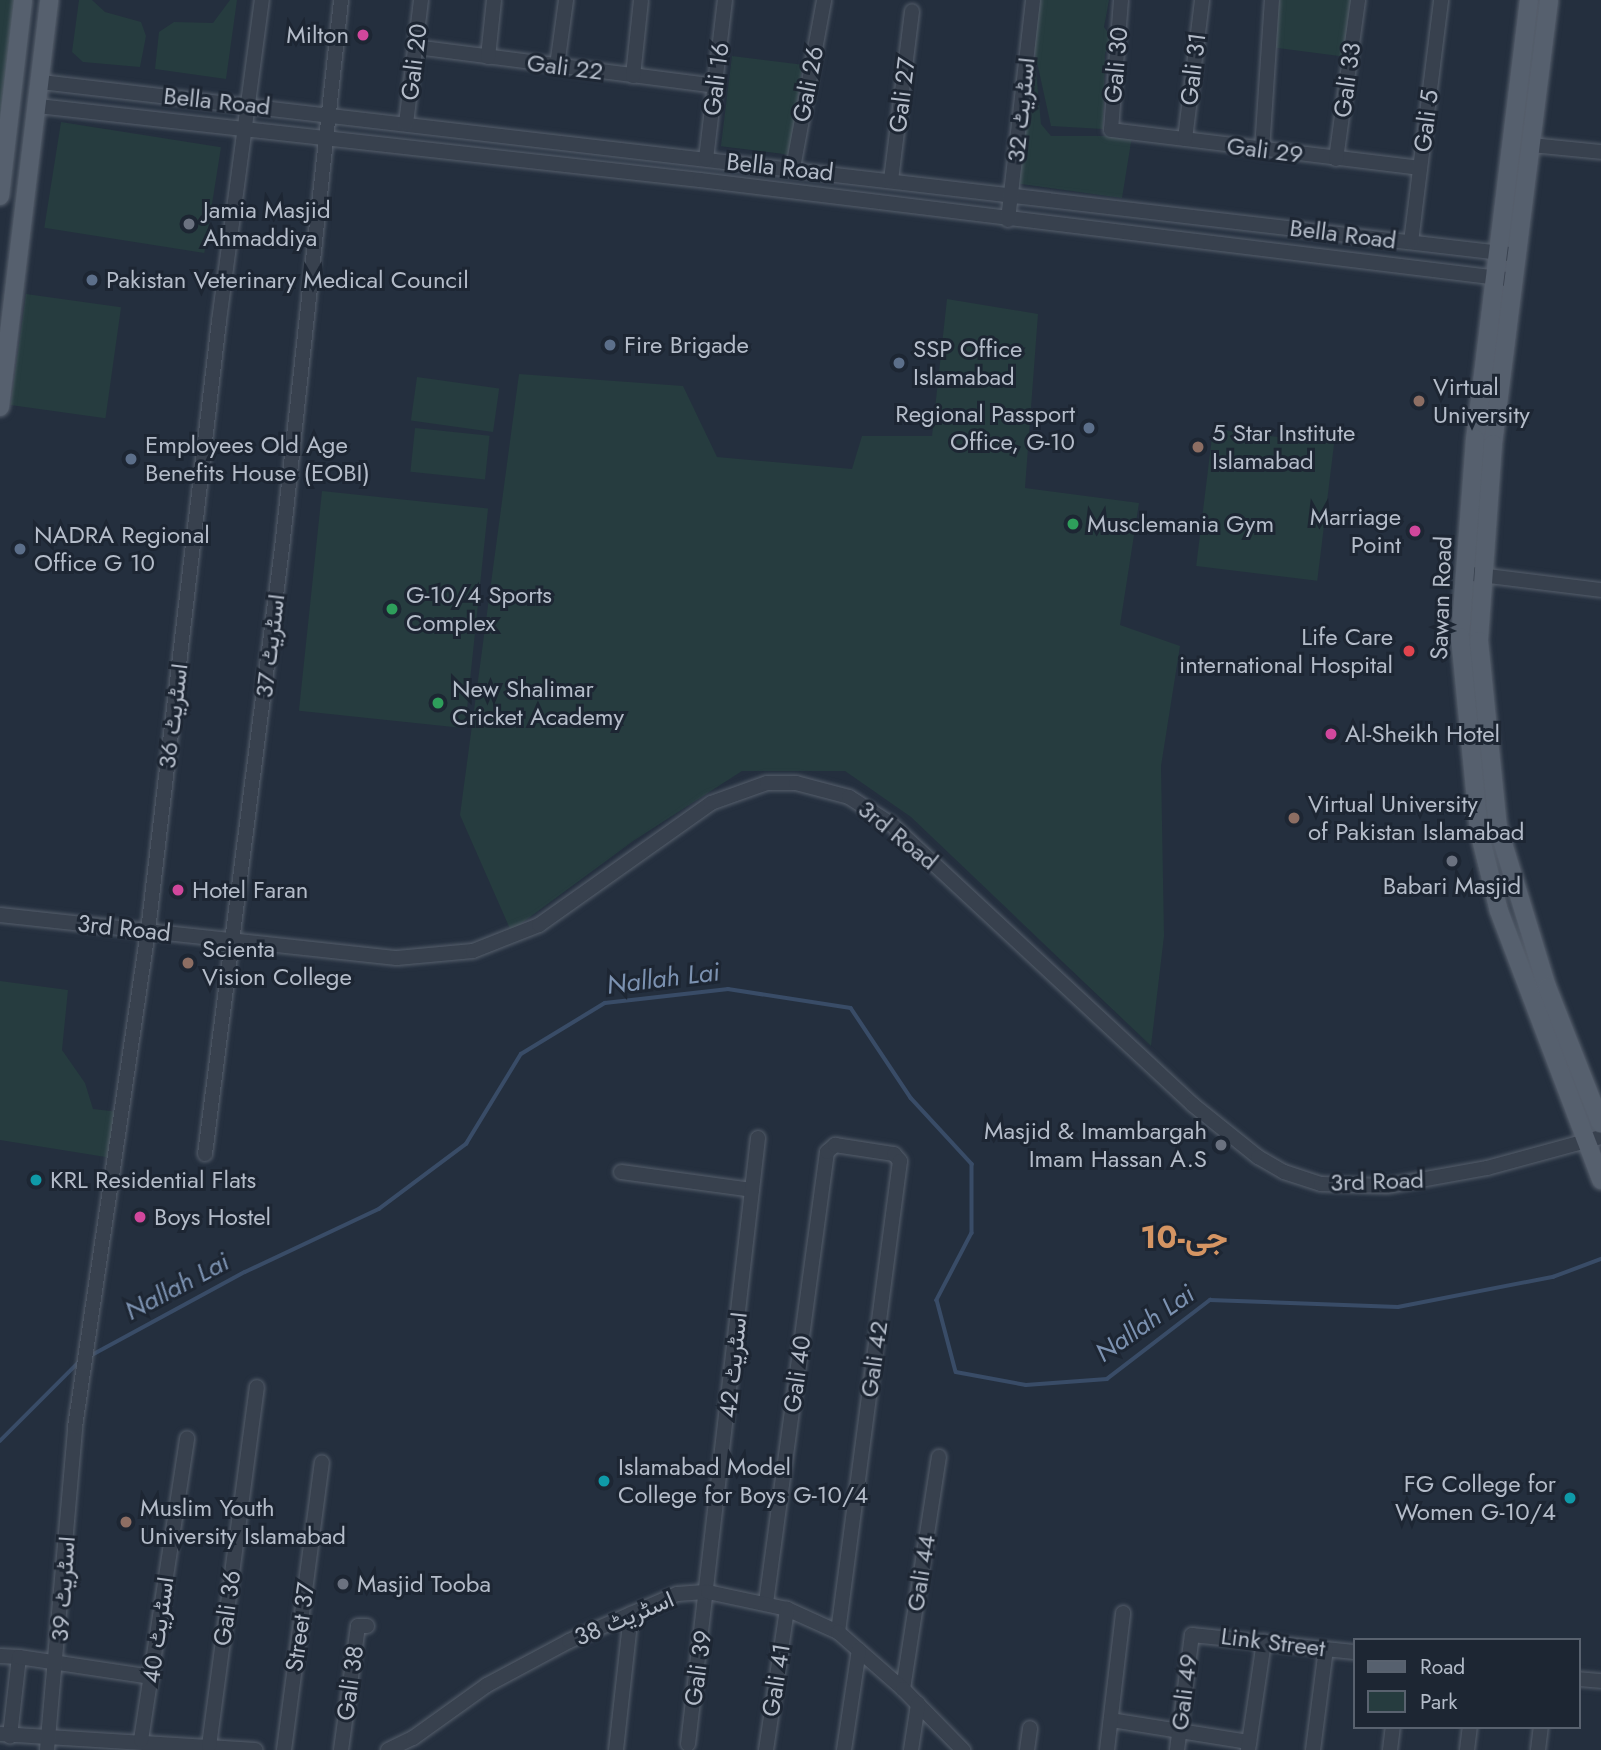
<!DOCTYPE html>
<meta charset="utf-8">
<style>
body{margin:0}
#map{position:relative;width:1601px;height:1750px;overflow:hidden;background:#242f3e;font-family:Jost,Vazirmatn,sans-serif}
div>[style]{position:absolute}
[style*='--x']{left:calc(var(--x)*1px);top:calc(var(--y)*1px);width:calc(var(--w)*1px);rotate:calc(var(--a)*1deg)}
.green>*{inset:0;background:#263c3f;transform-origin:0 0}
.stream>*{height:3.5px;margin:-1.75px;padding:0 1.75px;transform-origin:1.75px;border-radius:1.75px;background:#394c67}
.roads{filter:drop-shadow(0 0 2px #565f6c) drop-shadow(0 0 2px #565f6c)}
.minor>*{height:14px;margin:-7px;padding:0 7px;transform-origin:7px;border-radius:7px;background:#38414e}
.major>*{height:18px;margin:-9px;padding:0 9px;transform-origin:9px;border-radius:9px;background:#56606e}
.dots>*{width:19px;height:19px;translate:-50% -50%;box-sizing:border-box;border:4px solid #1d2633;border-radius:50%}
span{translate:-50% -50%;white-space:nowrap;text-align:center;line-height:1.15;-webkit-text-stroke:6px #1d2633;paint-order:stroke}
.poi-label{font-size:24px;color:#b4bcc9}
.right{translate:-100% -50%;text-align:right}
.left{translate:0 -50%;text-align:left}
.street-label{font-size:24px;color:#b4bcc9}
.water-label{font-size:26px;color:#7c92b1;font-style:italic}
.district-label{font-size:32px;color:#d59563;font-weight:700}
.legend{position:absolute;left:1353px;top:1638px;width:228px;height:91px;box-sizing:border-box;background:#1d2633;border:2px solid #59626f;margin:0;padding:9px 12px;list-style:none;font-size:21px;color:#b4bcc9}
.legend li{display:flex;align-items:center;gap:14px;height:35px}
.legend b{width:35px;border:2px solid #59626f}
</style>
<div id="map">
<div class="green">
<div style="clip-path:polygon(0 0,15px 0,0 124px)"></div>
<div style="clip-path:polygon(79px 0,92px 0,105px 12px,141px 22px,146px 36px,140px 67px,83px 62px,72px 52px)"></div>
<div style="clip-path:polygon(230px 0,237px 0,226px 79px,155px 69px,159px 32px,174px 22px,213px 23px)"></div>
<div style="clip-path:polygon(1039px 0,1109px 0,1104px 27px,1114px 41px,1105px 53px,1103px 129px,1051px 126px,1033px 44px)"></div>
<div style="clip-path:polygon(1276px 0,1354px 0,1347px 57px,1270px 47px)"></div>
<div style="left:732px;top:56px;width:71px;height:91px;rotate:7deg"></div>
<div style="clip-path:polygon(1029px 71px,1036px 71px,1041px 124px,1051px 136px,1132px 136px,1122px 198px,1015px 183px)"></div>
<div style="left:61px;top:122px;width:162px;height:107px;rotate:9deg"></div>
<div style="left:26px;top:294px;width:96px;height:112px;rotate:8deg"></div>
<div style="clip-path:polygon(947px 299px,1038px 314px,1025px 488px,1139px 503px,1120px 625px,1180px 646px,1161px 766px,1164px 936px,1151px 1046px,911px 817px,845px 771px,742px 771px,633px 841px,511px 931px,460px 815px,519px 374px,683px 386px,717px 457px,852px 469px,862px 436px,932px 436px)"></div>
<div style="left:417px;top:377px;width:83px;height:44px;rotate:8deg"></div>
<div style="left:415px;top:428px;width:75px;height:44px;rotate:6deg"></div>
<div style="left:1213px;top:429px;width:122px;height:138px;rotate:7deg"></div>
<div style="left:322px;top:491px;width:167px;height:221px;rotate:6deg"></div>
<div style="clip-path:polygon(0 981px,68px 990px,62px 1050px,85px 1083px,93px 1109px,120px 1112px,112px 1158px,0 1140px)"></div>
</div>
<div class="stream">
<div style="--x:90;--y:1356;--w:176;--a:-28.5"></div>
<div style="--x:245;--y:1272;--w:148;--a:-25.2"></div>
<div style="--x:379;--y:1209;--w:109;--a:-36.8"></div>
<div style="--x:466;--y:1144;--w:105;--a:-58.6"></div>
<div style="--x:521;--y:1054;--w:98;--a:-31.3"></div>
<div style="--x:605;--y:1003;--w:124;--a:-6.5"></div>
<div style="--x:728;--y:989;--w:124;--a:8.8"></div>
<div style="--x:851;--y:1008;--w:108;--a:56.3"></div>
<div style="--x:911;--y:1098;--w:90;--a:47.3"></div>
<div style="--x:972;--y:1164;--w:69;--a:90"></div>
<div style="--x:972;--y:1233;--w:76;--a:117.6"></div>
<div style="--x:937;--y:1300;--w:74;--a:75.2"></div>
<div style="--x:956;--y:1372;--w:71;--a:10.5"></div>
<div style="--x:1026;--y:1385;--w:81;--a:-4.2"></div>
<div style="--x:1107;--y:1379;--w:130;--a:-37.5"></div>
<div style="--x:1210;--y:1300;--w:188;--a:2.1"></div>
<div style="--x:1398;--y:1307;--w:158;--a:-11"></div>
<div style="--x:1553;--y:1277;--w:51;--a:-20.6"></div>
<div style="--x:0;--y:1441;--w:113;--a:-45"></div>
</div>
<div class="roads">
<div class="minor">
<div style="--x:1121;--y:0;--w:130;--a:94.4"></div>
<div style="--x:1111;--y:130;--w:311;--a:7"></div>
<div style="--x:416;--y:47;--w:302;--a:7.4"></div>
<div style="--x:488;--y:57;--w:57;--a:-84"></div>
<div style="--x:557;--y:66;--w:67;--a:-82.2"></div>
<div style="--x:633;--y:76;--w:76;--a:-84"></div>
<div style="--x:41;--y:82;--w:1487;--a:6.68"></div>
<div style="--x:38;--y:106;--w:666;--a:6.38"></div>
<div style="--x:700;--y:180;--w:821;--a:7"></div>
<div style="--x:406;--y:124;--w:125;--a:-83.1"></div>
<div style="--x:1185;--y:139;--w:140;--a:-83"></div>
<div style="--x:1531;--y:145;--w:70;--a:5.7"></div>
<div style="--x:1262;--y:150;--w:150;--a:-86.2"></div>
<div style="--x:706;--y:159;--w:160;--a:-83.2"></div>
<div style="--x:1336;--y:159;--w:161;--a:-82.1"></div>
<div style="--x:793;--y:168;--w:171;--a:-79.5"></div>
<div style="--x:891;--y:180;--w:170;--a:-82.9"></div>
<div style="--x:1008;--y:220;--w:221;--a:-83.5"></div>
<div style="--x:1411;--y:242;--w:244;--a:-82.9"></div>
<div style="--x:1464;--y:573;--w:138;--a:7.1"></div>
<div style="--x:0;--y:915;--w:399;--a:6.2"></div>
<div style="--x:397;--y:958;--w:76;--a:-5.3"></div>
<div style="--x:473;--y:951;--w:71;--a:-21.5"></div>
<div style="--x:539;--y:925;--w:211;--a:-35.3"></div>
<div style="--x:711;--y:803;--w:59;--a:-19.7"></div>
<div style="--x:767;--y:783;--w:29;--a:0"></div>
<div style="--x:796;--y:783;--w:55;--a:14.8"></div>
<div style="--x:849;--y:797;--w:50;--a:32.7"></div>
<div style="--x:891;--y:824;--w:411;--a:42.9"></div>
<div style="--x:1192;--y:1104;--w:85;--a:38.8"></div>
<div style="--x:1258;--y:1157;--w:30;--a:30"></div>
<div style="--x:1284;--y:1172;--w:39;--a:18"></div>
<div style="--x:1321;--y:1184;--w:66;--a:1.7"></div>
<div style="--x:1387;--y:1186;--w:102;--a:-10.2"></div>
<div style="--x:1487;--y:1168;--w:118;--a:-15.2"></div>
<div style="--x:205;--y:1154;--w:611;--a:-82.76"></div>
<div style="--x:282;--y:548;--w:551;--a:-83.85"></div>
<div style="--x:621;--y:1172;--w:132;--a:7.8"></div>
<div style="--x:766;--y:1603;--w:455;--a:-82.3"></div>
<div style="--x:827;--y:1152;--w:11;--a:-41"></div>
<div style="--x:835;--y:1145;--w:60;--a:8.7"></div>
<div style="--x:894;--y:1154;--w:9;--a:49"></div>
<div style="--x:900;--y:1161;--w:475;--a:97.5"></div>
<div style="--x:0;--y:1656;--w:19;--a:3"></div>
<div style="--x:19;--y:1657;--w:80;--a:96.5"></div>
<div style="--x:19;--y:1657;--w:134;--a:8.6"></div>
<div style="--x:1578;--y:1679;--w:23;--a:5"></div>
<div style="--x:903;--y:1689;--w:235;--a:-81.2"></div>
<div style="--x:1111;--y:1720;--w:140;--a:9.1"></div>
<div style="--x:0;--y:1734;--w:256;--a:3.6"></div>
<div style="--x:141;--y:1740;--w:305;--a:-81.3"></div>
<div style="--x:688;--y:1744;--w:610;--a:-83.41"></div>
<div style="--x:209;--y:1746;--w:362;--a:-82.4"></div>
<div style="--x:47;--y:1750;--w:324;--a:-85"></div>
<div style="--x:75;--y:1427;--w:501;--a:-81.63"></div>
<div style="--x:148;--y:931;--w:614;--a:-83.36"></div>
<div style="--x:219;--y:321;--w:324;--a:-82.4"></div>
<div style="--x:284;--y:1750;--w:290;--a:-82.5"></div>
<div style="--x:341;--y:1750;--w:125;--a:-82.2"></div>
<div style="--x:358;--y:1626;--w:9;--a:0"></div>
<div style="--x:388;--y:1750;--w:28;--a:-26"></div>
<div style="--x:413;--y:1738;--w:91;--a:-35.6"></div>
<div style="--x:487;--y:1685;--w:93;--a:-28.2"></div>
<div style="--x:569;--y:1641;--w:118;--a:-23.5"></div>
<div style="--x:677;--y:1594;--w:31;--a:-4"></div>
<div style="--x:708;--y:1592;--w:81;--a:12.1"></div>
<div style="--x:787;--y:1609;--w:56;--a:24.3"></div>
<div style="--x:838;--y:1632;--w:86;--a:41.2"></div>
<div style="--x:903;--y:1689;--w:86;--a:45.5"></div>
<div style="--x:616;--y:1750;--w:137;--a:-83.7"></div>
<div style="--x:766;--y:1750;--w:143;--a:-81.5"></div>
<div style="--x:844;--y:1750;--w:101;--a:-81.5"></div>
<div style="--x:911;--y:1750;--w:47;--a:-81.3"></div>
<div style="--x:1027;--y:1750;--w:22;--a:-82"></div>
<div style="--x:1107;--y:1750;--w:138;--a:-83.3"></div>
<div style="--x:1177;--y:1750;--w:116;--a:-82.6"></div>
<div style="--x:1192;--y:1635;--w:163;--a:6"></div>
<div style="--x:1248;--y:1750;--w:110;--a:-81.6"></div>
<div style="--x:1313;--y:1750;--w:102;--a:-82.7"></div>
<div style="--x:1390;--y:1750;--w:23;--a:-83"></div>
<div style="--x:1467;--y:1750;--w:23;--a:-83"></div>
<div style="--x:1538;--y:1750;--w:23;--a:-83"></div>
</div>
<div class="major">
<div style="--x:1529;--y:0;--w:442;--a:97"></div>
<div style="--x:1475;--y:439;--w:199;--a:94.3"></div>
<div style="--x:1460;--y:637;--w:195;--a:84.4"></div>
<div style="--x:1479;--y:831;--w:82;--a:76"></div>
<div style="--x:1499;--y:911;--w:288;--a:69.2"></div>
<div style="--x:1549;--y:0;--w:448;--a:97.2"></div>
<div style="--x:1493;--y:444;--w:197;--a:94.1"></div>
<div style="--x:1479;--y:641;--w:187;--a:84.2"></div>
<div style="--x:1498;--y:827;--w:167;--a:73"></div>
<div style="--x:1547;--y:987;--w:147;--a:68.5"></div>
<div style="--x:0;--y:196;--w:197;--a:-83.3"></div>
<div style="--x:0;--y:407;--w:410;--a:-83.1"></div>
</div>
</div>
<div class="dots">
<div style="left:363px;top:35px;background:#d1479c"></div>
<div style="left:189px;top:224px;background:#6b7280"></div>
<div style="left:92px;top:280px;background:#5c6f8a"></div>
<div style="left:610px;top:345px;background:#5c6f8a"></div>
<div style="left:899px;top:363px;background:#5c6f8a"></div>
<div style="left:1419px;top:401px;background:#8d6e63"></div>
<div style="left:1089px;top:428px;background:#5c6f8a"></div>
<div style="left:1198px;top:447px;background:#8d6e63"></div>
<div style="left:131px;top:459px;background:#5c6f8a"></div>
<div style="left:1073px;top:524px;background:#2e9e5b"></div>
<div style="left:1415px;top:531px;background:#d1479c"></div>
<div style="left:20px;top:549px;background:#5c6f8a"></div>
<div style="left:392px;top:609px;background:#2e9e5b"></div>
<div style="left:1409px;top:651px;background:#e0444e"></div>
<div style="left:438px;top:703px;background:#2e9e5b"></div>
<div style="left:1331px;top:734px;background:#d1479c"></div>
<div style="left:1294px;top:818px;background:#8d6e63"></div>
<div style="left:1452px;top:861px;background:#6b7280"></div>
<div style="left:178px;top:890px;background:#d1479c"></div>
<div style="left:188px;top:963px;background:#8d6e63"></div>
<div style="left:1221px;top:1145px;background:#6b7280"></div>
<div style="left:36px;top:1180px;background:#0f9aa8"></div>
<div style="left:140px;top:1217px;background:#d1479c"></div>
<div style="left:604px;top:1481px;background:#0f9aa8"></div>
<div style="left:1570px;top:1498px;background:#0f9aa8"></div>
<div style="left:126px;top:1522px;background:#8d6e63"></div>
<div style="left:343px;top:1584px;background:#6b7280"></div>
</div>
<div class="poi-label">
<span class="right" style="left:349px;top:35px">Milton</span>
<span class="left" style="left:203px;top:224px">Jamia Masjid<br>Ahmaddiya</span>
<span class="left" style="left:106px;top:280px">Pakistan Veterinary Medical Council</span>
<span class="left" style="left:624px;top:345px">Fire Brigade</span>
<span class="left" style="left:913px;top:363px">SSP Office<br>Islamabad</span>
<span class="left" style="left:1433px;top:401px">Virtual<br>University</span>
<span class="right" style="left:1075px;top:428px">Regional Passport<br>Office, G-10</span>
<span class="left" style="left:1212px;top:447px">5 Star Institute<br>Islamabad</span>
<span class="left" style="left:145px;top:459px">Employees Old Age<br>Benefits House (EOBI)</span>
<span class="right" style="left:1401px;top:531px">Marriage<br>Point</span>
<span class="left" style="left:1087px;top:524px">Musclemania Gym</span>
<span class="left" style="left:34px;top:549px">NADRA Regional<br>Office G 10</span>
<span class="left" style="left:406px;top:609px">G-10/4 Sports<br>Complex</span>
<span class="right" style="left:1393px;top:651px">Life Care<br>international Hospital</span>
<span class="left" style="left:452px;top:703px">New Shalimar<br>Cricket Academy</span>
<span class="left" style="left:1345px;top:734px">Al-Sheikh Hotel</span>
<span class="left" style="left:1308px;top:818px">Virtual University<br>of Pakistan Islamabad</span>
<span style="left:1452px;top:886px">Babari Masjid</span>
<span class="left" style="left:192px;top:890px">Hotel Faran</span>
<span class="left" style="left:202px;top:963px">Scienta<br>Vision College</span>
<span class="right" style="left:1207px;top:1145px">Masjid &amp; Imambargah<br>Imam Hassan A.S</span>
<span class="left" style="left:50px;top:1180px">KRL Residential Flats</span>
<span class="left" style="left:154px;top:1217px">Boys Hostel</span>
<span class="left" style="left:618px;top:1481px">Islamabad Model<br>College for Boys G-10/4</span>
<span class="right" style="left:1556px;top:1498px">FG College for<br>Women G-10/4</span>
<span class="left" style="left:140px;top:1522px">Muslim Youth<br>University Islamabad</span>
<span class="left" style="left:357px;top:1584px">Masjid Tooba</span>
</div>
<div class="street-label">
<span style="left:414px;top:62px;rotate:-83deg">Gali 20</span>
<span style="left:1116px;top:65px;rotate:-85deg">Gali 30</span>
<span style="left:565px;top:67px;rotate:7deg">Gali 22</span>
<span style="left:1193px;top:69px;rotate:-83deg">Gali 31</span>
<span style="left:716px;top:79px;rotate:-83deg">Gali 16</span>
<span style="left:1347px;top:80px;rotate:-82deg">Gali 33</span>
<span style="left:808px;top:84px;rotate:-79deg">Gali 26</span>
<span style="left:902px;top:95px;rotate:-83deg">Gali 27</span>
<span style="left:217px;top:101px;rotate:6deg">Bella Road</span>
<span style="left:1021px;top:110px;rotate:-84deg">اسٹریٹ 32</span>
<span style="left:1426px;top:121px;rotate:-83deg">Gali 5</span>
<span style="left:1265px;top:150px;rotate:7deg">Gali 29</span>
<span style="left:780px;top:167px;rotate:6deg">Bella Road</span>
<span style="left:1343px;top:234px;rotate:7deg">Bella Road</span>
<span style="left:1441px;top:598px;rotate:-88deg">Sawan Road</span>
<span style="left:270px;top:646px;rotate:-83deg">اسٹریٹ 37</span>
<span style="left:173px;top:716px;rotate:-83deg">اسٹریٹ 36</span>
<span style="left:898px;top:835px;rotate:39deg">3rd Road</span>
<span style="left:124px;top:928px;rotate:6deg">3rd Road</span>
<span style="left:1377px;top:1181px;rotate:-2deg">3rd Road</span>
<span style="left:874px;top:1359px;rotate:-82deg">Gali 42</span>
<span style="left:733px;top:1365px;rotate:-84deg">اسٹریٹ 42</span>
<span style="left:797px;top:1374px;rotate:-82deg">Gali 40</span>
<span style="left:921px;top:1573px;rotate:-81deg">Gali 44</span>
<span style="left:63px;top:1589px;rotate:-86deg">اسٹریٹ 39</span>
<span style="left:227px;top:1608px;rotate:-82deg">Gali 36</span>
<span style="left:624px;top:1618px;rotate:-23deg">اسٹریٹ 38</span>
<span style="left:300px;top:1627px;rotate:-82deg">Street 37</span>
<span style="left:158px;top:1630px;rotate:-82deg">اسٹریٹ 40</span>
<span style="left:1273px;top:1642px;rotate:7deg">Link Street</span>
<span style="left:698px;top:1668px;rotate:-82deg">Gali 39</span>
<span style="left:776px;top:1680px;rotate:-81deg">Gali 41</span>
<span style="left:350px;top:1683px;rotate:-82deg">Gali 38</span>
<span style="left:1184px;top:1692px;rotate:-83deg">Gali 49</span>
</div>
<div class="water-label">
<span style="left:663px;top:979px;rotate:-7deg">Nallah Lai</span>
<span style="left:177px;top:1287px;rotate:-28deg">Nallah Lai</span>
<span style="left:1145px;top:1324px;rotate:-35deg">Nallah Lai</span>
</div>
<div class="district-label">
<span style="left:1184px;top:1237px">جی-10</span>
</div>
<ul class="legend">
<li><b style="height:9px;background:#56606e"></b>Road</li>
<li><b style="height:19px;background:#263c3f"></b>Park</li>
</ul>
</div>
